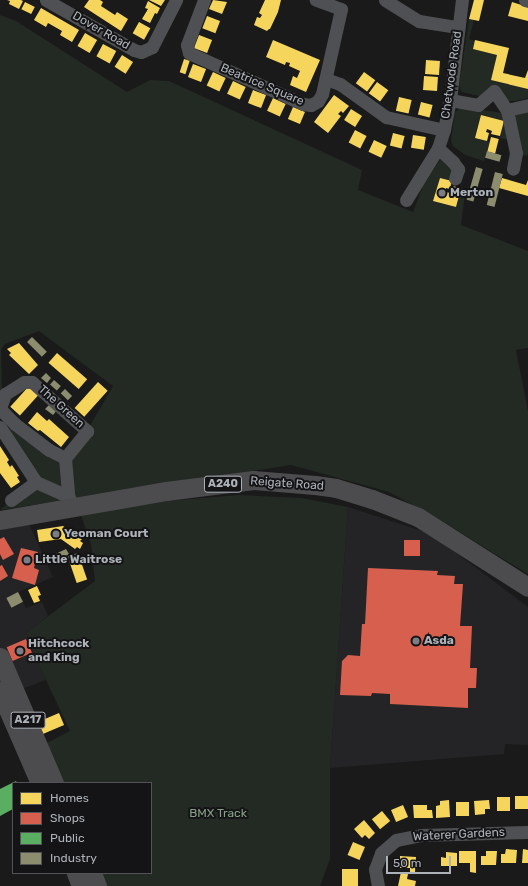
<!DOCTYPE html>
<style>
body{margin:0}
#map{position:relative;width:528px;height:886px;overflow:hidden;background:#1a1a1a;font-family:Rubik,sans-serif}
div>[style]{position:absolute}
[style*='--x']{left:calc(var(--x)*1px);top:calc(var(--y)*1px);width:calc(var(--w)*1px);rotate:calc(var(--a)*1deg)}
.built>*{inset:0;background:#242426}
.green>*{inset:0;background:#232923}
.homes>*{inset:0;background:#f6d55c;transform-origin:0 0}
.shops>*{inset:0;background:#d6604d;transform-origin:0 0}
.public>*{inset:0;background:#5aae61}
.industry>*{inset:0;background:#8c8c6e;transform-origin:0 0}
.minor>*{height:13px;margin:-6.5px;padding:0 6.5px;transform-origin:6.5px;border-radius:6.5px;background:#4f5053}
.highway>*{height:19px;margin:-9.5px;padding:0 9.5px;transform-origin:9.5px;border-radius:9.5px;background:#4c4c4f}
.dots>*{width:11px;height:11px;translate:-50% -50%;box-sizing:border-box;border:2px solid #141416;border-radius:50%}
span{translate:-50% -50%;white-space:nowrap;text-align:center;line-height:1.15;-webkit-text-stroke:4px #141416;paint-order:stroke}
.shield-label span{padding:1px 3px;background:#141416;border:1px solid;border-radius:3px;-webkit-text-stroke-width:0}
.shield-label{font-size:11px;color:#adb2b9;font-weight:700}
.street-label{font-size:12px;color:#adb2b9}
.poi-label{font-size:12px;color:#adb2b9;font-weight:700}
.left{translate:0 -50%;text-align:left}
.park-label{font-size:12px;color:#87a187}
.legend{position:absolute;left:12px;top:782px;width:140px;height:92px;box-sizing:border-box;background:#141416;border:1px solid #515357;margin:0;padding:5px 7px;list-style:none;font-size:12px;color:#adb2b9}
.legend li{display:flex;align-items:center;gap:8px;height:20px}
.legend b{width:20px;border:1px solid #515357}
.scale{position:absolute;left:386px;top:856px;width:65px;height:18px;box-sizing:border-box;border:2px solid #adb2b9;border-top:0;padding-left:5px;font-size:12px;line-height:14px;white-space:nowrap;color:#adb2b9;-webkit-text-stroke:3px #141416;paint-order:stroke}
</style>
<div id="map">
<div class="built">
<div style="clip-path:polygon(348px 507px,431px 534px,528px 607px,528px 745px,505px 744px,504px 754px,330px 768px)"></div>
<div style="clip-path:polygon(29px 524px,53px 577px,18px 592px,26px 608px,42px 602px,48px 616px,26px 633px,46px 680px,22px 689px,0 687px,0 528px)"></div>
</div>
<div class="green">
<div style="clip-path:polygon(0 15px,16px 21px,127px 92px,150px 80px,169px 81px,362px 170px,358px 190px,413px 212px,423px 186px,444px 154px,453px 162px,452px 181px,440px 178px,433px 201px,456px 207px,460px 192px,465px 194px,461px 225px,528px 251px,528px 348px,516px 350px,528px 411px,528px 574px,442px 521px,389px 492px,291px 465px,0 510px,36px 482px,5px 432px,15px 424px,65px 458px,87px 431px,113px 386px,39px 331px,5px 344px,1px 350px,2px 390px,0 394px)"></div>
<div style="clip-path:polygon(469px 19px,474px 20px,469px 39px,475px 41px,473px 49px,497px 55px,491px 80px,528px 89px,528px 98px,516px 101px,500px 101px,462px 92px,459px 86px)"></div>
<div style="clip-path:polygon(462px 107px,503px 113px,510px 140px,500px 138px,504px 121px,481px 115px,475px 138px,490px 142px,484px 161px,465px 155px,453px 146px,451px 140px,455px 112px)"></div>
<div style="clip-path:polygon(528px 109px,528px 153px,527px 156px,520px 154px,514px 124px,516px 113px)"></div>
<div style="clip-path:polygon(239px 495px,302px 498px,348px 507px,330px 768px,330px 859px,320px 886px,103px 886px,98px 873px,151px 873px,151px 783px,61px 783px,45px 744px,70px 731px,46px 680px,26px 633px,95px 581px,91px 544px,81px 515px,142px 503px)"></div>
</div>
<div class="homes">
<div style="clip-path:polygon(7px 0,21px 0,23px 1px,19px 9px,9px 4px,10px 1px)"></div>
<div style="clip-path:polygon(89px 0,100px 0,103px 2px,101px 6px,115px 15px,117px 12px,128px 19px,121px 31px,84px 7px)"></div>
<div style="clip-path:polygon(149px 0,165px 0,161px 6px)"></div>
<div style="clip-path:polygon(213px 0,227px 2px,222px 14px,209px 9px)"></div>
<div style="clip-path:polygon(265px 0,281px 0,278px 12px,270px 29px,269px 29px,267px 31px,254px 25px,257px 17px,260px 18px,262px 15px,259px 13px)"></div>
<div style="clip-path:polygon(474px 0,484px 0,479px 21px,469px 19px)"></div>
<div style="clip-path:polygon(148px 1px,160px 8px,157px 14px,155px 13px,150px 23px,142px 19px,148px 9px,145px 8px)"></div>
<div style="left:25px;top:2px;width:11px;height:8px;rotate:27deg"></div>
<div style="clip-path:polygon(512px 2px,528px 7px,528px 21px,508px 16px)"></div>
<div style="clip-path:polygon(41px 8px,79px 30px,72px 42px,60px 35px,62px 31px,48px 23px,46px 27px,34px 20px)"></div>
<div style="left:207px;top:16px;width:14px;height:13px;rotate:21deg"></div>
<div style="left:139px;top:22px;width:13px;height:13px;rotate:29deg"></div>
<div style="left:85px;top:33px;width:14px;height:15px;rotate:30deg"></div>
<div style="left:199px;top:35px;width:14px;height:14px;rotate:21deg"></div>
<div style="clip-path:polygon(273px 40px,320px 60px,306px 92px,290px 85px,293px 76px,297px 78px,300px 71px,289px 66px,290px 63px,286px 62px,285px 65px,266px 57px)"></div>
<div style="clip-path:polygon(475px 40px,509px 48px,503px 73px,525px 78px,528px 70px,528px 89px,491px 80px,497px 55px,473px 49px)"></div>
<div style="left:103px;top:44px;width:15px;height:14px;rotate:28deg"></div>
<div style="left:122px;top:55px;width:13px;height:14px;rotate:32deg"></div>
<div style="left:184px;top:59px;width:6px;height:14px;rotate:18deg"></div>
<div style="left:426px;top:60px;width:14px;height:14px;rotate:4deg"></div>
<div style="left:193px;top:64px;width:14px;height:14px;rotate:21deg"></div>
<div style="left:213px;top:72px;width:14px;height:15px;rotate:25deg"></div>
<div style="left:364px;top:72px;width:14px;height:14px;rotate:36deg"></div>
<div style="left:424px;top:76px;width:14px;height:14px;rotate:4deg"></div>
<div style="left:233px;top:81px;width:14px;height:14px;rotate:25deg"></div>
<div style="left:377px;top:82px;width:14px;height:14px;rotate:36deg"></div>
<div style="left:253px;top:90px;width:14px;height:14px;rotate:21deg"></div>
<div style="clip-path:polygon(334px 95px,349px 106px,343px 113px,341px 111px,338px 114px,341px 116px,328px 133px,314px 122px)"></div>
<div style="left:399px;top:97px;width:13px;height:14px;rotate:13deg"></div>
<div style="left:273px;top:98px;width:14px;height:14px;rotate:25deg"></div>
<div style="left:421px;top:102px;width:12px;height:13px;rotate:14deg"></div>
<div style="left:293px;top:107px;width:13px;height:13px;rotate:23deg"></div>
<div style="left:351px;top:109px;width:13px;height:13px;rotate:32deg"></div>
<div style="clip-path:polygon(481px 115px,504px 121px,500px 136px,491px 134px,492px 131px,487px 129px,486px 132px,489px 133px,487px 141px,475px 138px)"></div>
<div style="left:355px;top:130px;width:13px;height:14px;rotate:27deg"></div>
<div style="left:393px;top:133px;width:12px;height:13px;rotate:14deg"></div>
<div style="left:413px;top:135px;width:13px;height:13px;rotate:9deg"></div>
<div style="left:491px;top:137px;width:8px;height:15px;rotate:14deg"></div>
<div style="left:374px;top:140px;width:14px;height:13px;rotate:25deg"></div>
<div style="clip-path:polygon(440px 178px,452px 181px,450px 189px,446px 188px,445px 192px,451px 193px,453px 186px,466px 190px,465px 194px,460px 192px,456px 207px,433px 201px)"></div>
<div style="clip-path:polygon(502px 178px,526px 185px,528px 180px,528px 196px,499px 188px)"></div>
<div style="clip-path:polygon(19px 343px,38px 365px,29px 374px,9px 355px,11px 353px,7px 349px)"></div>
<div style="left:57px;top:353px;width:40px;height:13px;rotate:41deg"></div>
<div style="left:98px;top:382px;width:13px;height:35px;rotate:42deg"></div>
<div style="left:29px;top:386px;width:13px;height:28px;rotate:42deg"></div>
<div style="clip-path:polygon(37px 412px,47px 421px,49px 419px,69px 437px,61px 447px,40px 430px,38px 431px,28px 423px)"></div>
<div style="clip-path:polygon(0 446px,9px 460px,7px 462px,10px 467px,12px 465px,19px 476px,17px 477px,20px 482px,11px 488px,0 473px)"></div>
<div style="clip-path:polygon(63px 526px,82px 539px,80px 541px,83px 543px,80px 549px,77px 547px,75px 549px,61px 539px,39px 542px,37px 530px)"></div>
<div style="left:78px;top:553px;width:28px;height:11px;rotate:71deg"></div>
<div style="clip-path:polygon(37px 586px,41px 595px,38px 596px,40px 601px,34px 603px,28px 590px)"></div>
<div style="left:59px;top:713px;width:13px;height:23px;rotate:67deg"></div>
<div style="left:515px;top:796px;width:13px;height:13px"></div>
<div style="left:497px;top:797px;width:13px;height:14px"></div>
<div style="clip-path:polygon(449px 800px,450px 817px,436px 818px,436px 806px,440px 805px,440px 801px)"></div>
<div style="clip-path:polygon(489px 800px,490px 809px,485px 809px,485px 814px,475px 815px,474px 801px)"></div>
<div style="left:456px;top:802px;width:13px;height:14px"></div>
<div style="left:403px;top:805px;width:13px;height:13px;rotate:67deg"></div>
<div style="clip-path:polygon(413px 805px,427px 805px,427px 810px,432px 810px,433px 818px,414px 818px)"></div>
<div style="left:382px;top:811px;width:13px;height:13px;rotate:51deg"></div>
<div style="clip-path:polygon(364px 820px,375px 833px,369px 839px,365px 835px,362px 838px,354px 829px)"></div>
<div style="left:353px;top:842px;width:13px;height:14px;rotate:23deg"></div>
<div style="clip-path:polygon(506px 849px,517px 850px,516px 863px,501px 863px,501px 854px,505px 854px)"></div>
<div style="clip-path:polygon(523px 849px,528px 850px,528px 863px,522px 863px)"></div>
<div style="clip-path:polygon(459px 851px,476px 851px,476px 873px,470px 872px,470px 863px,459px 863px)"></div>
<div style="clip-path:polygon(486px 851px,497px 851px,496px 865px,481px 865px,481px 856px,486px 856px)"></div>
<div style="clip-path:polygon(446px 852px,457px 853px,457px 866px,441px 866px,441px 857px,446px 858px)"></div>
<div style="clip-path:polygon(400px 856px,416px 857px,415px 872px,410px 872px,410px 868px,400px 868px)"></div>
<div style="left:358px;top:869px;width:17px;height:16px;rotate:90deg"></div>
<div style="clip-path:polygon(401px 872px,408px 874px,407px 879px,416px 881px,415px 886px,398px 886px)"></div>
</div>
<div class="shops">
<div style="clip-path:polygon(4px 537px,14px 554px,3px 560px,0 554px,0 539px)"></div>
<div style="left:404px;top:540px;width:16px;height:16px"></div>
<div style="clip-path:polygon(21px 548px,38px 552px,34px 568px,39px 570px,35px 585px,12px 578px)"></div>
<div style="clip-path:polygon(2px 565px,8px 576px,0 581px,0 566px)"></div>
<div style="clip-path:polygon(368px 568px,438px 571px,437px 575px,455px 576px,454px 584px,463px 584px,460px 626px,472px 626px,470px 668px,477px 668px,476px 688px,468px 688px,468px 708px,390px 704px,390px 694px,372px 693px,371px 696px,340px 695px,342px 661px,348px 655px,360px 656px,362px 624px,365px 624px)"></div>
<div style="left:26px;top:639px;width:15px;height:21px;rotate:67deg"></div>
</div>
<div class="public">
<div style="clip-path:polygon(16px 781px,17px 783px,13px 783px,13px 809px,0 816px,0 789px)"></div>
</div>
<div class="industry">
<div style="left:487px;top:151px;width:15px;height:7px;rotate:16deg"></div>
<div style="left:476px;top:167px;width:7px;height:34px;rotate:16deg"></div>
<div style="left:495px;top:172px;width:8px;height:34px;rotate:14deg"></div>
<div style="left:32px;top:337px;width:21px;height:7px;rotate:45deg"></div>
<div style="clip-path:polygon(46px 373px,51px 378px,47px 383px,41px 378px)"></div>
<div style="left:54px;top:380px;width:9px;height:6px;rotate:41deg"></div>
<div style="left:65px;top:389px;width:10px;height:6px;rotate:45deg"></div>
<div style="clip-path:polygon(50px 404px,57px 410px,53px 415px,45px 409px)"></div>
<div style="clip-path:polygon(66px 549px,69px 554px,52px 564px,49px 557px)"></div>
<div style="left:18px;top:592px;width:11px;height:13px;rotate:63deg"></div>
</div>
<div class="minor">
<div style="--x:46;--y:0;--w:101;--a:29.6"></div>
<div style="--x:134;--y:50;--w:7;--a:16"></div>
<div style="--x:141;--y:52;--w:12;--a:-24"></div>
<div style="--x:152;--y:47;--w:53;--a:-62.9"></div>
<div style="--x:204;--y:0;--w:48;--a:110.7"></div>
<div style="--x:187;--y:45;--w:8;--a:76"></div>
<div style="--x:189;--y:53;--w:125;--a:24.1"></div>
<div style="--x:303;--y:104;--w:8;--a:7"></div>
<div style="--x:311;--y:105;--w:8;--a:-30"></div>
<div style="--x:318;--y:101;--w:8;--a:-60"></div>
<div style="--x:322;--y:94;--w:87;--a:-77.4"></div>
<div style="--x:341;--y:9;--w:27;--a:-160"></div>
<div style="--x:385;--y:0;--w:40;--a:32"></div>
<div style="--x:419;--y:21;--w:39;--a:9"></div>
<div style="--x:525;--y:0;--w:3;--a:18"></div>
<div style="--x:326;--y:79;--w:15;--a:20"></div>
<div style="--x:340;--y:84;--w:57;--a:35.7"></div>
<div style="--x:386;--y:117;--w:59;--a:12.6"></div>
<div style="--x:450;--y:100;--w:28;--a:10"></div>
<div style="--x:478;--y:105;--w:21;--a:-41"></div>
<div style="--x:494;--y:91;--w:23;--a:56"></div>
<div style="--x:507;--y:110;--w:22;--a:-13"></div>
<div style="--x:507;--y:110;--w:44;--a:78.2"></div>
<div style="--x:516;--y:153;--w:16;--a:101"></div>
<div style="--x:438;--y:148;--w:21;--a:43"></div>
<div style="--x:453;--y:162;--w:9;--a:54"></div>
<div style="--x:458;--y:169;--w:10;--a:107"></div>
<div style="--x:406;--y:200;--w:61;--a:-58.4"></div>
<div style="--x:438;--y:148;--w:19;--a:-72"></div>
<div style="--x:444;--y:130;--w:31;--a:-79"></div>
<div style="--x:450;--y:100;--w:101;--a:-83.2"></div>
<div style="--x:0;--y:408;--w:15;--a:-70"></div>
<div style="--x:5;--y:394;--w:22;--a:-32"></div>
<div style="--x:24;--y:382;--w:8;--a:0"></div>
<div style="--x:32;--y:382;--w:74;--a:41.7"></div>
<div style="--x:87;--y:431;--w:35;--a:129"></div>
<div style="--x:65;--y:458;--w:18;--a:-153"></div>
<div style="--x:49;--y:450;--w:43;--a:-142.6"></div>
<div style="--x:15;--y:424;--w:21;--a:-135"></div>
<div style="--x:0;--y:427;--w:66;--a:56.8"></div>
<div style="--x:36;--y:482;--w:35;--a:24"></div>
<div style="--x:68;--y:496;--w:11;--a:63"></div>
<div style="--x:65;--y:458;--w:38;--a:85"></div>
<div style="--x:11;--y:500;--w:31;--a:-36"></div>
<div style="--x:378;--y:886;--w:17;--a:-100"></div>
<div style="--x:375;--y:869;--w:17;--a:-69"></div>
<div style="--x:381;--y:853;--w:20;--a:-41"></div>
<div style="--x:396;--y:840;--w:25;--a:-11"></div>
<div style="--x:421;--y:835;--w:107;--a:-1.6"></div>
</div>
<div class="highway">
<div style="--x:0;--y:520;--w:169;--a:-9.9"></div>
<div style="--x:166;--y:491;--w:88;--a:-7.2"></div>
<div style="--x:253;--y:480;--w:62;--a:4.6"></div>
<div style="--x:315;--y:485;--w:21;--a:8"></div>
<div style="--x:336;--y:488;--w:38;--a:17"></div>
<div style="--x:372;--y:499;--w:49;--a:21.4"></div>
<div style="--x:418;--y:517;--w:130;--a:32.5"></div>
<div style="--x:0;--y:657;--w:137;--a:66.8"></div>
<div style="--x:0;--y:691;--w:100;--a:66.5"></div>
<div style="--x:76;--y:873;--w:14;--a:69"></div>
<div style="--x:92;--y:873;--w:14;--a:69"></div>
</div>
<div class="dots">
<div style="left:442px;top:193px;background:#7a7d81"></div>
<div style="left:56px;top:534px;background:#7a7d81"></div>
<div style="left:27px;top:560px;background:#7a7d81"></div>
<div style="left:416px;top:641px;background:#7a7d81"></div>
<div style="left:20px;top:651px;background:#7a7d81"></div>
</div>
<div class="shield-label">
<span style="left:223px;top:484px">A240</span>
<span style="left:28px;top:720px">A217</span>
</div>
<div class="street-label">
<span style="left:101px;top:31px;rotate:30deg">Dover Road</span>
<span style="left:452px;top:75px;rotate:-82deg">Chetwode Road</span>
<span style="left:262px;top:85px;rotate:23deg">Beatrice Square</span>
<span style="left:61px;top:407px;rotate:42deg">The Green</span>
<span style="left:287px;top:484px;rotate:4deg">Reigate Road</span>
<span style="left:459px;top:835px;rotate:-3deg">Waterer Gardens</span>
</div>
<div class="poi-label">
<span class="left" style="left:450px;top:193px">Merton</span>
<span class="left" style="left:64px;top:534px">Yeoman Court</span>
<span class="left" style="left:35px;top:560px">Little Waitrose</span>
<span class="left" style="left:424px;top:641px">Asda</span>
<span class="left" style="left:28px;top:651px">Hitchcock<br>and King</span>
</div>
<div class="park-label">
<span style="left:218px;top:814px">BMX Track</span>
</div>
<ul class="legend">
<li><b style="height:11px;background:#f6d55c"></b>Homes</li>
<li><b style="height:11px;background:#d6604d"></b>Shops</li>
<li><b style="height:11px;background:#5aae61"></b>Public</li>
<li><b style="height:11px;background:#8c8c6e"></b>Industry</li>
</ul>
<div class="scale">50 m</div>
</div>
